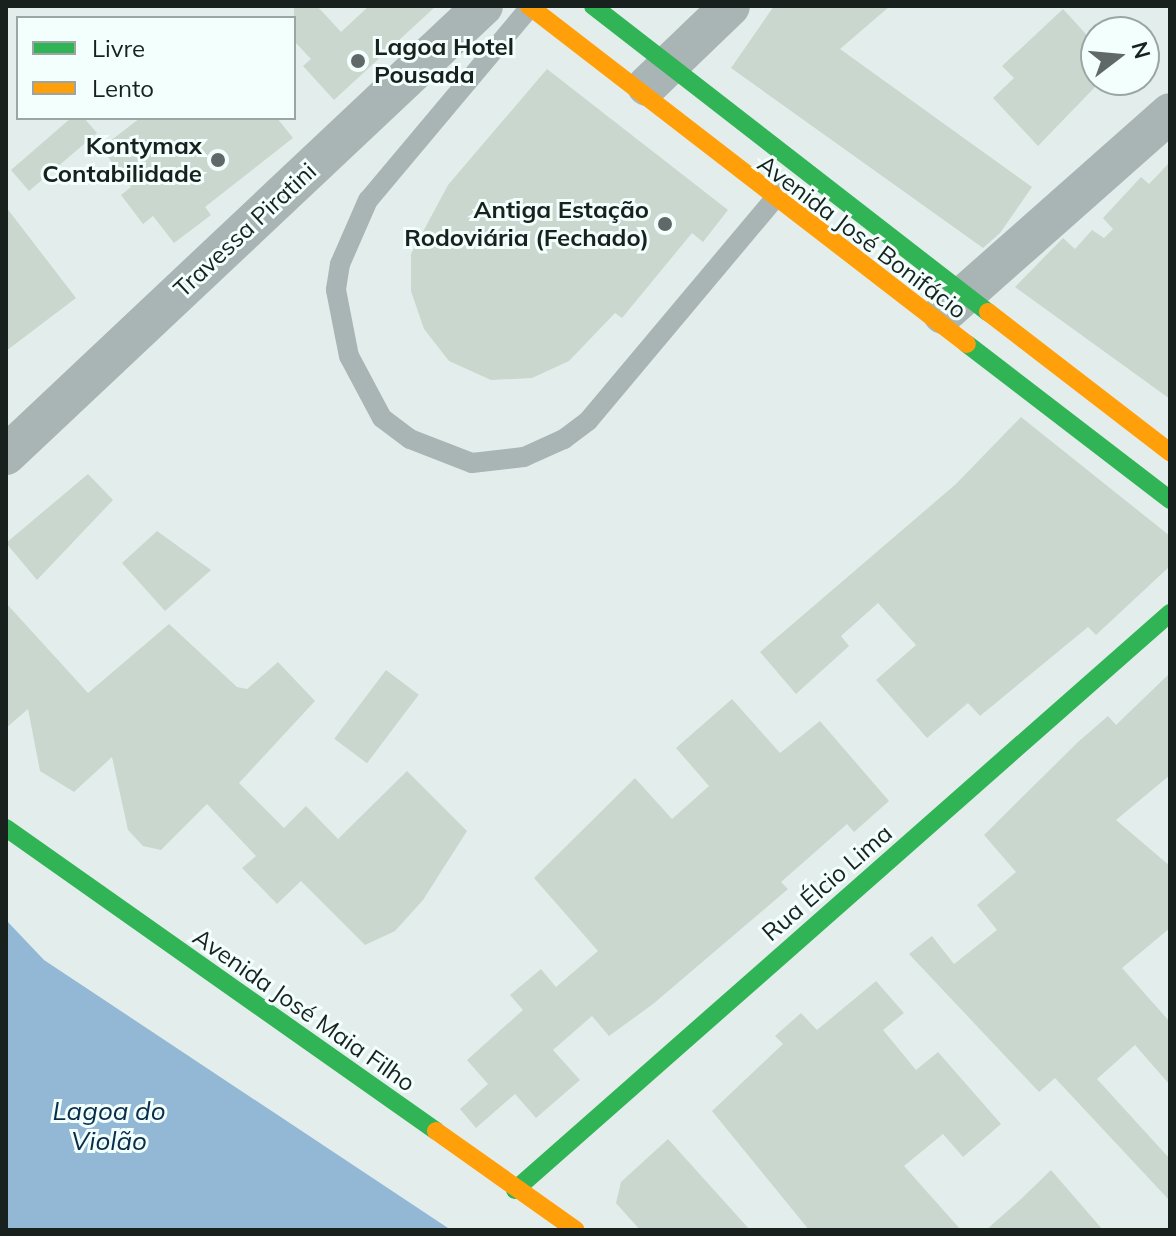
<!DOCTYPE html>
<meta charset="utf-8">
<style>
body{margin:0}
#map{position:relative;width:1176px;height:1236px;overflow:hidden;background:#e3eeec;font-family:Mulish,sans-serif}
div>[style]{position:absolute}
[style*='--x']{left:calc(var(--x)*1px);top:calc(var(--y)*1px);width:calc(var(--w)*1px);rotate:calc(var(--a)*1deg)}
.water>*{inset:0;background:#93b8d6}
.building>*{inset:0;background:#c9d7ce;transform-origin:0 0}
.lane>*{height:20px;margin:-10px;padding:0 10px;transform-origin:10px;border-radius:10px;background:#a9b4b5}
.street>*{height:40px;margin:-20px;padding:0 20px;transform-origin:20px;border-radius:20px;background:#a9b4b5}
.fast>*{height:18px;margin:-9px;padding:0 9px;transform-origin:9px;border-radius:9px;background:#30b455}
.slow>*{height:18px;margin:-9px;padding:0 9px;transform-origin:9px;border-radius:9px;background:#ff9f0a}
.dots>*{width:22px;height:22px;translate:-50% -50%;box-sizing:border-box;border:4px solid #f2fffc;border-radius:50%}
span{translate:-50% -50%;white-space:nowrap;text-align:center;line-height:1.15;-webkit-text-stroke:6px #f2fffc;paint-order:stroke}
.poi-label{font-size:24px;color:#19211f;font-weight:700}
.left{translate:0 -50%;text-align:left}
.right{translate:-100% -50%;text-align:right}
.street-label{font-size:24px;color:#19211f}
.water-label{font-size:26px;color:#092e4c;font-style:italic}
.frame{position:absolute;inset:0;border:8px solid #19211f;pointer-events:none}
.legend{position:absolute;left:16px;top:16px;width:280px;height:104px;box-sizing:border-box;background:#f2fffc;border:2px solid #9ba6a4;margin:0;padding:10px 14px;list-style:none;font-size:24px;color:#19211f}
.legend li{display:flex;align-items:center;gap:16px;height:40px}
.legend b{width:40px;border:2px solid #9ba6a4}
.north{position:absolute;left:1080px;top:16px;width:80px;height:80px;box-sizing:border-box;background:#f2fffc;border:2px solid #9ba6a4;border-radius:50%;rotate:74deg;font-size:22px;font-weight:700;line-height:32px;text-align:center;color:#19211f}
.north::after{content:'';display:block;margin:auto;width:28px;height:36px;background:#606967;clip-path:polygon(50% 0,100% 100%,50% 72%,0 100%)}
</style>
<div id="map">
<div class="water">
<div style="clip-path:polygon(6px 920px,44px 960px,451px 1230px,6px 1230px)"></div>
</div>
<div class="building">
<div style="clip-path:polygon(294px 6px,317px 6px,341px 32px,369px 6px,436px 6px,334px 100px,303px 66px,311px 59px,294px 41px)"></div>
<div style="clip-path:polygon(774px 6px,890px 6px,840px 49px,1032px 187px,1000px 233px,983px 248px,731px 68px)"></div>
<div style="clip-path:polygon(1063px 9px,1096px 45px,1096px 86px,1038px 146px,993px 98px,1014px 78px,1002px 66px)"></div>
<div style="clip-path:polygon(547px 69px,728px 210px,703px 242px,692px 233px,622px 318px,615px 313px,569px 361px,532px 378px,491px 380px,449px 361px,424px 329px,411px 291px,411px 254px,448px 185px)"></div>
<div style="clip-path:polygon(71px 118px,84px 118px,97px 133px,29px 191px,11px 170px)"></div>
<div style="clip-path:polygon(140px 118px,277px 118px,293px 138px,205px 207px,211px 215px,174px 243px,153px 216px,143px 224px,121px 195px,131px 187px,101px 148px)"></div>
<div style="clip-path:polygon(1170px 162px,1170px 399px,1015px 287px,1063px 238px,1075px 249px,1092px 230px,1104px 238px,1113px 229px,1103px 218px,1141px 177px,1149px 184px)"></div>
<div style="clip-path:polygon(6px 207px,76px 298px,6px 351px)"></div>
<div style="clip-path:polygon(1021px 417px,1170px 536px,1170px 566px,1096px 635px,1088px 627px,980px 716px,968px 703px,927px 738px,876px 680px,916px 645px,878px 603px,841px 636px,849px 646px,796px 694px,760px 652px,956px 484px)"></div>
<div style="clip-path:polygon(88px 474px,113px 500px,37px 580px,6px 543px)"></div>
<div style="clip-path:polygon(157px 531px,211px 570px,165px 611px,122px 563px)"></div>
<div style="clip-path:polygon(6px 603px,88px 693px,169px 624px,237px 687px,247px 689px,278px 662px,315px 701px,239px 783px,284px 828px,306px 806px,338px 839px,407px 771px,467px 831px,423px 900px,395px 931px,365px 945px,301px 881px,277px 904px,242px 868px,256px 856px,207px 804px,161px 850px,143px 846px,128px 830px,112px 757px,74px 792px,40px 771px,28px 709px,6px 728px)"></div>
<div style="left:386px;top:670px;width:41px;height:86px;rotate:37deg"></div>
<div style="clip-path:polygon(1170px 673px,1170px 775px,1116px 820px,1170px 866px,1170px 928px,1122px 968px,1170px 1022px,1170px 1085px,1135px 1045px,1097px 1079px,1170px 1159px,1170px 1201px,1055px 1078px,1039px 1092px,909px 954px,932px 936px,954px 964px,997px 930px,977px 905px,1016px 872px,984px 835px,1078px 742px,1108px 716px,1116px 725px)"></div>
<div style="clip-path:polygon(732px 699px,780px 753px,820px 721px,889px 801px,854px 832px,847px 824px,781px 882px,788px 889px,653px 1004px,609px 1036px,592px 1016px,553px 1050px,580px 1080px,536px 1118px,515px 1094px,476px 1128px,460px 1109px,488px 1084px,467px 1060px,523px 1010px,510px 995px,541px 969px,556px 987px,598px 951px,534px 878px,635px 778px,672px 819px,709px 786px,676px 748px)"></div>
<div style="clip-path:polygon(876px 981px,904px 1013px,883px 1030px,916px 1070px,938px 1052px,1001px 1124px,963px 1157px,943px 1134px,904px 1166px,961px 1230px,809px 1230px,712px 1111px,783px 1044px,775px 1036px,801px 1013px,817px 1030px)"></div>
<div style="clip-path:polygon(668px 1139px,750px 1230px,640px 1230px,616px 1203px,621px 1182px)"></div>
<div style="clip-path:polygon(1051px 1170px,1103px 1230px,986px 1230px,1021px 1199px)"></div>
</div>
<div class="lane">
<div style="--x:531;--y:6;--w:253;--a:130"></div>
<div style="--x:368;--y:200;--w:70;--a:113.6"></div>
<div style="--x:340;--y:264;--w:26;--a:99"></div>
<div style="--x:336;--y:290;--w:67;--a:78.9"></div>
<div style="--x:349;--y:356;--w:70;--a:62"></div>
<div style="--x:382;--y:418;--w:35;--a:37"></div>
<div style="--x:410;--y:439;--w:66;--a:21.2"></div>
<div style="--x:472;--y:463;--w:52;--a:-6.6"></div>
<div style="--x:524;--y:457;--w:44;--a:-24.2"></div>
<div style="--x:564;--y:439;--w:30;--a:-37"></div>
<div style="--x:588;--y:421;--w:299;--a:-50"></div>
</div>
<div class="street">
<div style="--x:647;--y:86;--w:115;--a:-43.9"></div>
<div style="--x:943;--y:314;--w:303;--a:-41.5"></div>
<div style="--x:6;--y:455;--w:655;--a:-43.27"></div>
</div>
<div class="fast">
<div style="--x:593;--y:6;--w:500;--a:37.8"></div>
<div style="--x:967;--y:344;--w:256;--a:37.5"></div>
<div style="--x:6;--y:828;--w:526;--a:35.17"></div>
<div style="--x:515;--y:1190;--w:873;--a:-41.38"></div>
</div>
<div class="slow">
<div style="--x:529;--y:6;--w:553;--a:37.66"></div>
<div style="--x:988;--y:312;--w:230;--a:37.6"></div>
<div style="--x:436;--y:1131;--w:171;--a:35.3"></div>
</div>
<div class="dots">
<div style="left:358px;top:61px;background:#606967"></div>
<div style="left:218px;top:160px;background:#606967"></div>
<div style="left:665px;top:224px;background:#606967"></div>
</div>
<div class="poi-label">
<span class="left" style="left:374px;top:61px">Lagoa Hotel<br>Pousada</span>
<span class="right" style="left:202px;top:160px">Kontymax<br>Contabilidade</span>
<span class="right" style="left:649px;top:224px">Antiga Estação<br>Rodoviária (Fechado)</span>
</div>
<div class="street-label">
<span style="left:245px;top:230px;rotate:-43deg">Travessa Piratini</span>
<span style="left:862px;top:237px;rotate:37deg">Avenida José Bonifácio</span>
<span style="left:827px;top:883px;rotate:-41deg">Rua Élcio Lima</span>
<span style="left:304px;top:1010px;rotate:35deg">Avenida José Maia Filho</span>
</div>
<div class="water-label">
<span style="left:109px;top:1126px">Lagoa do<br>Violão</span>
</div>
<div class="frame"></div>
<ul class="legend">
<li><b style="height:10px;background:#30b455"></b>Livre</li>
<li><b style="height:10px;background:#ff9f0a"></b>Lento</li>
</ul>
<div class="north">N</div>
</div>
